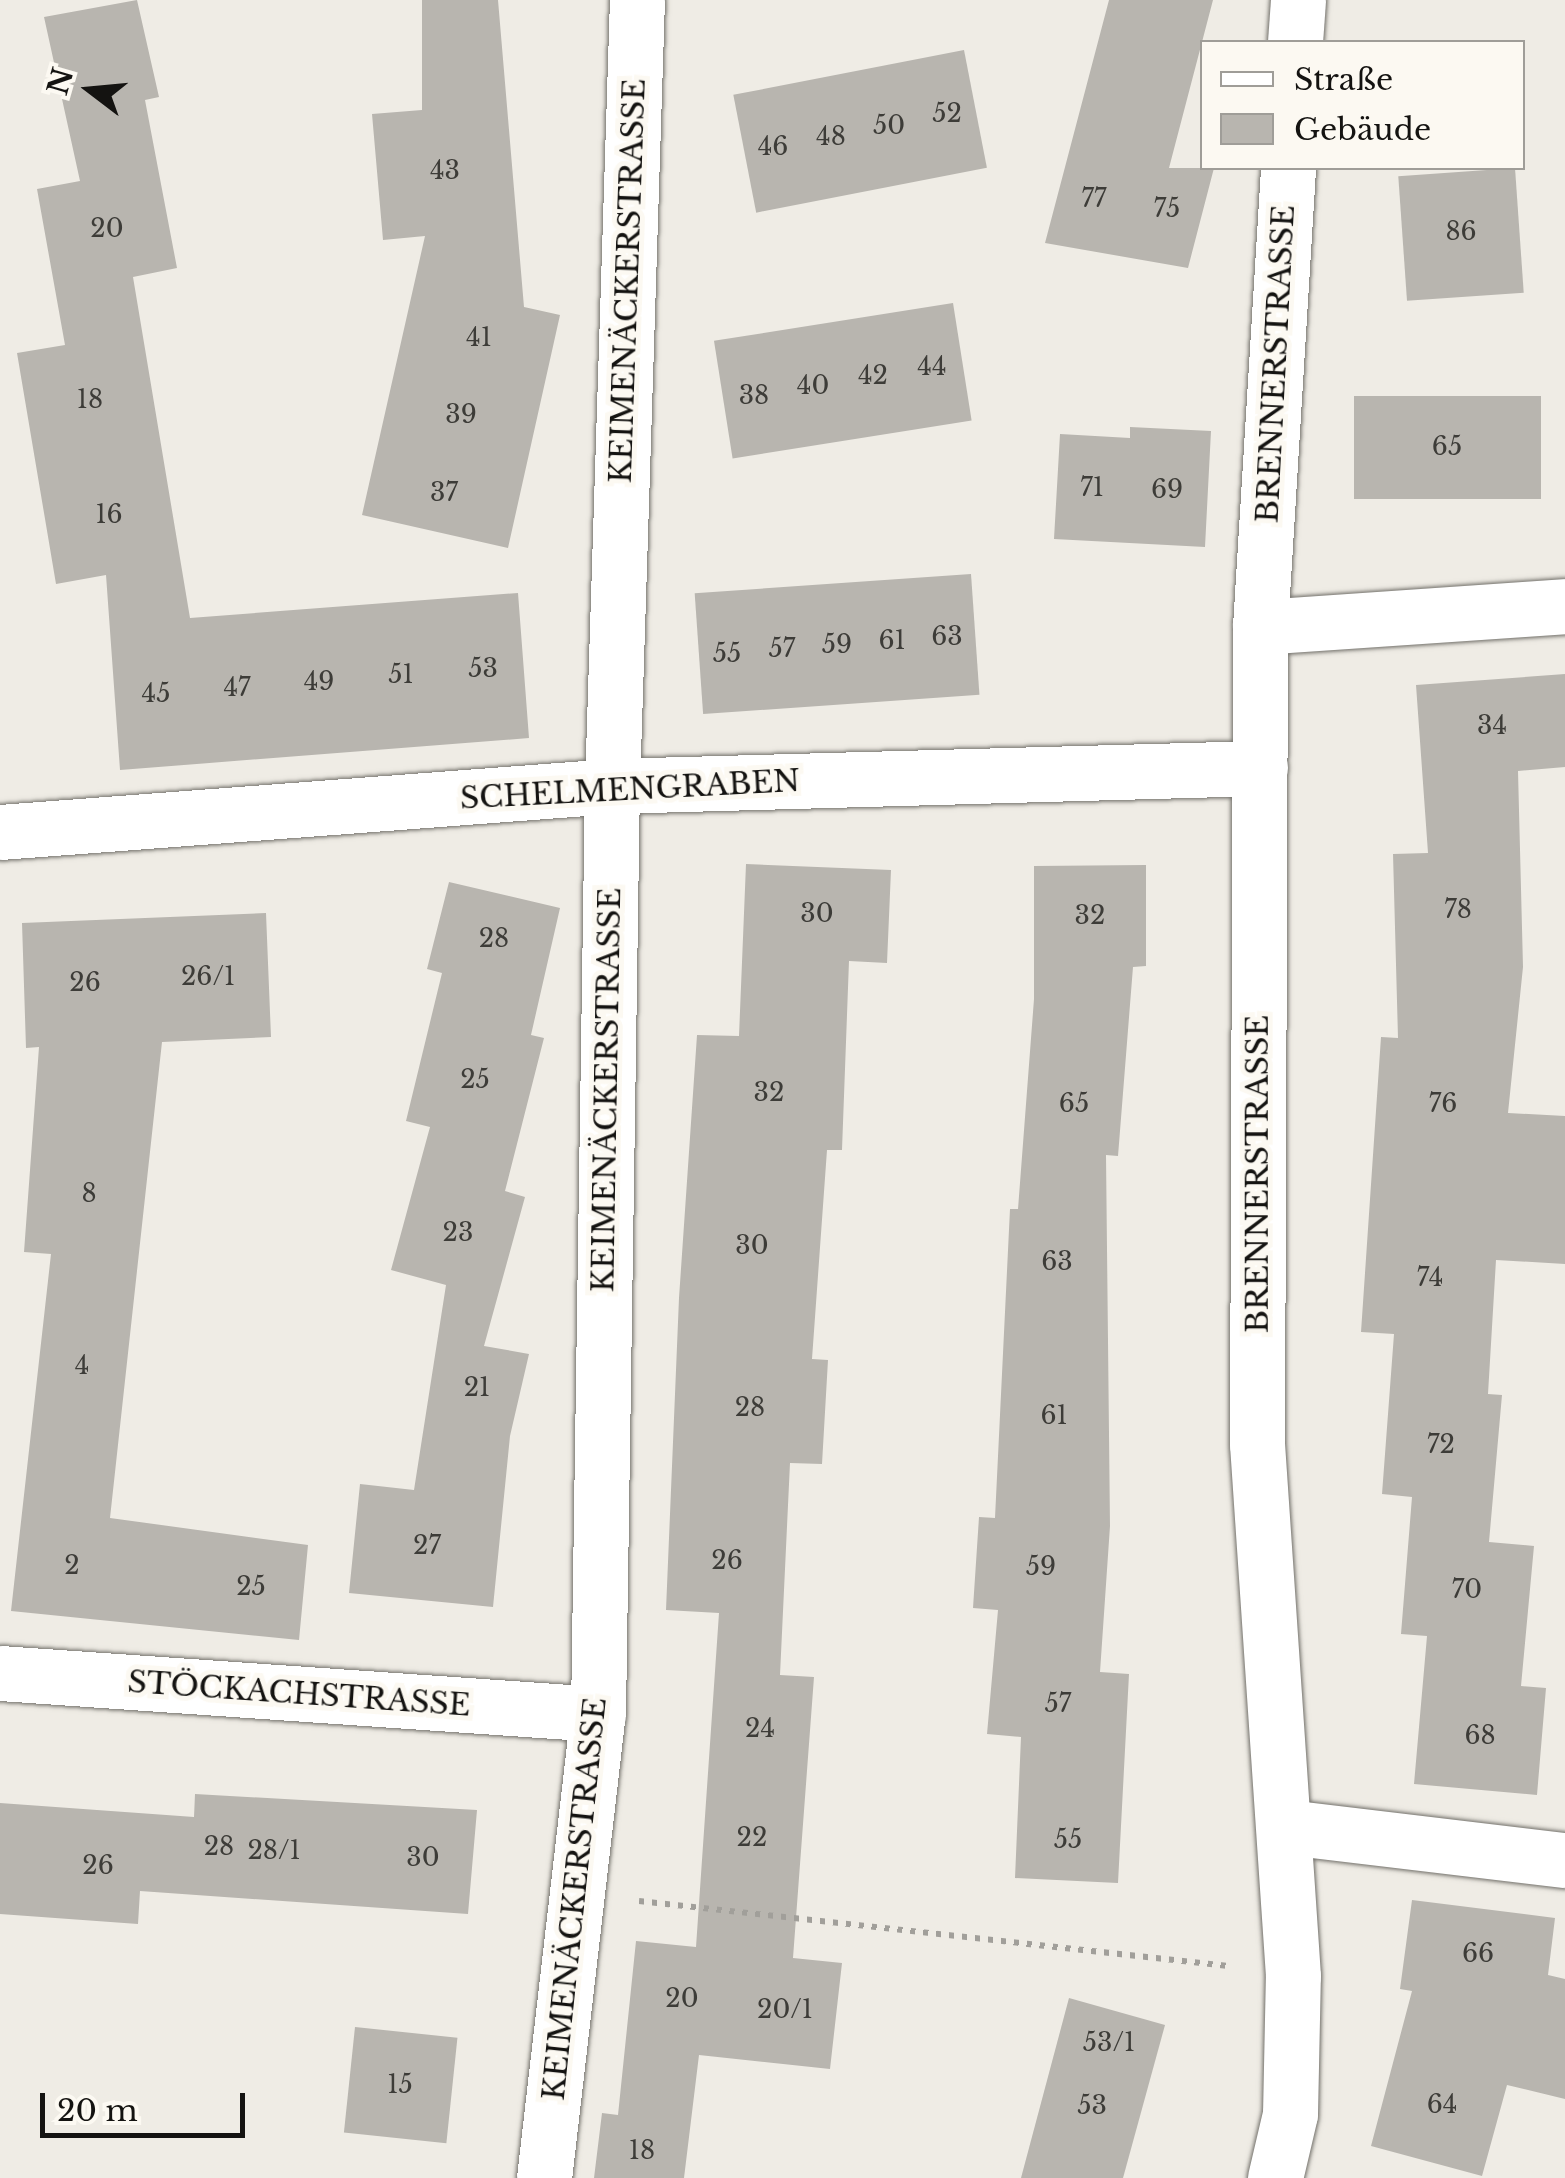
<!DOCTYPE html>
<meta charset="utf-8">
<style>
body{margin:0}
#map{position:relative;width:1565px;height:2178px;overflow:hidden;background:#efece5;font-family:"Libre Baskerville",serif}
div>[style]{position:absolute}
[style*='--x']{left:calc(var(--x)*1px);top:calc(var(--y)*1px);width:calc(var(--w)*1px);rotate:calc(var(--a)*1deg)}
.building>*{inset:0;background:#b8b5af;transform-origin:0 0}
.path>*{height:6px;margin-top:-3px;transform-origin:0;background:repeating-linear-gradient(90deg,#a19f9a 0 5px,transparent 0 13px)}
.roads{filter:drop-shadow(0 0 2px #73716b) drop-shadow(0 0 2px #73716b)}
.minor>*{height:55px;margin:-27.5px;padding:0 27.5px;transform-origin:27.5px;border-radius:27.5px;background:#fff}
span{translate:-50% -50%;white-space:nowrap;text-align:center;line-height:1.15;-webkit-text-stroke:10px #fcf9f2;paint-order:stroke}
.number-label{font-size:25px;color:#3d3c38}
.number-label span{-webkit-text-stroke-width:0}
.street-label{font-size:30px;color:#141311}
.legend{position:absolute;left:1200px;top:40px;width:325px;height:130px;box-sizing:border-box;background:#fcf9f2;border:2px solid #9f9d98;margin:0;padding:12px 18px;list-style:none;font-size:30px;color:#141311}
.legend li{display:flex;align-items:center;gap:20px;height:50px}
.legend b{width:50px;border:2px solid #9f9d98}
.north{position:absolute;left:40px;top:40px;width:100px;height:100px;-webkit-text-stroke:8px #fcf9f2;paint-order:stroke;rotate:286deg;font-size:28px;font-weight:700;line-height:40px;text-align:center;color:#141311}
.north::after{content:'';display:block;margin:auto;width:35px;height:45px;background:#141311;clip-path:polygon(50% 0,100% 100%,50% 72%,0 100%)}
.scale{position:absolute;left:40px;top:2093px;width:205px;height:45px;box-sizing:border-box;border:5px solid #141311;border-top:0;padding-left:12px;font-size:30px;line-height:35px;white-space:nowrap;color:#141311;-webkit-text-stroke:8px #fcf9f2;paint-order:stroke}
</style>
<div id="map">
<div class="building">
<div style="clip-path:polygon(137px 0,159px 97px,145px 100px,177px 268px,133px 277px,190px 618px,518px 593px,529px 738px,120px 770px,106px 575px,56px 584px,17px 353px,65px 345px,37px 189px,80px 181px,44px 17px)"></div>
<div style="clip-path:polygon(422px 0,498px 0,524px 307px,560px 315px,508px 548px,362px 515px,425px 236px,383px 240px,372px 114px,422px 110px)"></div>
<div style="clip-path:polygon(1109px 0,1213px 0,1169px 168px,1214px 168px,1188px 268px,1045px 243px)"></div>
<div style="left:964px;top:50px;width:120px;height:235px;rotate:79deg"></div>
<div style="left:1515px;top:168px;width:125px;height:117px;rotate:86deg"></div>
<div style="left:953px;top:303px;width:119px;height:242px;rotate:81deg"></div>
<div style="left:1354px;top:396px;width:187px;height:103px"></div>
<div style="clip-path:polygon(1130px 427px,1211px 431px,1205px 547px,1054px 539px,1060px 434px,1130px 438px)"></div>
<div style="left:971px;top:574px;width:121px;height:277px;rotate:86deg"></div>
<div style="clip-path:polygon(1565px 674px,1565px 767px,1518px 771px,1523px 967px,1508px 1113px,1565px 1116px,1565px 1264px,1496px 1260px,1488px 1394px,1502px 1395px,1489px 1542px,1534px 1546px,1521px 1686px,1546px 1688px,1537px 1795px,1414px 1784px,1427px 1636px,1401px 1634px,1412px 1497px,1382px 1494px,1394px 1334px,1361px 1332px,1381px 1037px,1398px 1038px,1393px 854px,1428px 853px,1416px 685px)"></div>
<div style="clip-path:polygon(746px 864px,891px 870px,887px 963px,849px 961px,842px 1150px,827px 1150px,812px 1359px,828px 1360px,822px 1464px,790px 1463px,780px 1675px,814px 1677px,793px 1958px,842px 1963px,830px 2069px,699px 2055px,684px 2178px,594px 2178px,602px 2113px,618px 2115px,636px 1941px,696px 1947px,719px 1613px,666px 1610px,679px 1298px,697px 1035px,739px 1036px)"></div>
<div style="clip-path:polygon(1146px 865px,1146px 966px,1133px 967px,1118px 1156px,1106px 1155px,1110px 1526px,1100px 1672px,1129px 1674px,1118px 1883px,1015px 1878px,1021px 1737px,987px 1734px,998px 1610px,973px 1608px,979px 1517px,995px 1518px,1010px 1209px,1018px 1209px,1034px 999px,1034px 866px)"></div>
<div style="clip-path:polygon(449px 882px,560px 908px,531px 1035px,544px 1038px,505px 1191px,525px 1197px,484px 1346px,529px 1354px,510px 1436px,493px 1607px,349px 1593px,360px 1484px,414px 1490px,446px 1285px,391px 1270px,430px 1127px,406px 1121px,442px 973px,427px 969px)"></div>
<div style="clip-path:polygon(266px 913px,271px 1037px,162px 1042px,110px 1518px,308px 1545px,299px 1640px,11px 1611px,51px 1254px,24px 1252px,39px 1047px,26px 1048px,22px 923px)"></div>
<div style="clip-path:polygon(195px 1794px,477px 1810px,468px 1914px,140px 1891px,138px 1924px,0 1914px,0 1803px,194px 1817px)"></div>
<div style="clip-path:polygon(1412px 1900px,1555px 1918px,1548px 1975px,1565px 1979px,1565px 2099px,1507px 2085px,1482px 2176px,1371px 2146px,1412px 1991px,1400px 1989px)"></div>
<div style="clip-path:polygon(1069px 1998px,1165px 2025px,1123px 2178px,1021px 2178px)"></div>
<div style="left:355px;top:2027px;width:103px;height:106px;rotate:6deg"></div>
</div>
<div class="path">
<div style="--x:639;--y:1901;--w:593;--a:6.3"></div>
</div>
<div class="roads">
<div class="minor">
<div style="--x:1295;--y:42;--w:42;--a:-85.9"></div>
<div style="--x:1260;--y:627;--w:306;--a:-3.9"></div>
<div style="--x:0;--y:832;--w:614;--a:-4.3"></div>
<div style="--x:612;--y:786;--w:648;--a:-1.59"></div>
<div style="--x:0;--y:1673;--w:599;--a:3.92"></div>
<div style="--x:1287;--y:1827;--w:280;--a:6.8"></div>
<div style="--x:544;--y:2178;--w:467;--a:-83.4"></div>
<div style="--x:598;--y:1714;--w:928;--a:-89.14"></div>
<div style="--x:612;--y:786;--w:786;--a:-88.18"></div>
<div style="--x:1275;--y:2178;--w:66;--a:-76.8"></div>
<div style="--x:1290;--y:2114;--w:138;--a:-88.8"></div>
<div style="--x:1293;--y:1976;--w:533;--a:-93.87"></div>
<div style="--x:1257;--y:1444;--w:817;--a:-89.79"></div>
<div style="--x:1260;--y:627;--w:460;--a:-86.5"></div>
</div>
</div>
<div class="number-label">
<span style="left:947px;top:114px">52</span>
<span style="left:889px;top:126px">50</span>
<span style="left:831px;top:137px">48</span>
<span style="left:773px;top:147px">46</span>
<span style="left:445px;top:171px">43</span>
<span style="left:1094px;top:199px">77</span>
<span style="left:1167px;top:209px">75</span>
<span style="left:107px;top:229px">20</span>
<span style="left:1461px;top:232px">86</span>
<span style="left:479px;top:338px">41</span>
<span style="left:932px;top:367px">44</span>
<span style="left:873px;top:376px">42</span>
<span style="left:813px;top:386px">40</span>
<span style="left:754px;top:396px">38</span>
<span style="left:90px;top:400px">18</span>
<span style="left:461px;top:415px">39</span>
<span style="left:1447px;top:447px">65</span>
<span style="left:1092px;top:488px">71</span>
<span style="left:1167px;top:490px">69</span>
<span style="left:444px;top:493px">37</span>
<span style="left:109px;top:515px">16</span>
<span style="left:947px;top:637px">63</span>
<span style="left:892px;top:641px">61</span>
<span style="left:837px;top:645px">59</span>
<span style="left:782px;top:649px">57</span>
<span style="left:727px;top:654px">55</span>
<span style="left:483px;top:669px">53</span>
<span style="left:401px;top:675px">51</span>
<span style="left:319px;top:682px">49</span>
<span style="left:237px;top:688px">47</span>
<span style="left:156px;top:694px">45</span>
<span style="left:1492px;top:726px">34</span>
<span style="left:1458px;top:910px">78</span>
<span style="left:817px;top:914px">30</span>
<span style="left:1090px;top:916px">32</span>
<span style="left:494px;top:939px">28</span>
<span style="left:208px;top:977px">26/1</span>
<span style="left:85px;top:983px">26</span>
<span style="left:475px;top:1080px">25</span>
<span style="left:769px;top:1093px">32</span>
<span style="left:1074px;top:1104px">65</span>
<span style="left:1443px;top:1104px">76</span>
<span style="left:89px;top:1194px">8</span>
<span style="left:458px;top:1233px">23</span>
<span style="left:752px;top:1246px">30</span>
<span style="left:1057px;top:1262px">63</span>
<span style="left:1430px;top:1278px">74</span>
<span style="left:82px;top:1366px">4</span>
<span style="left:477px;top:1388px">21</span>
<span style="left:750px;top:1408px">28</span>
<span style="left:1054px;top:1416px">61</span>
<span style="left:1441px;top:1445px">72</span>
<span style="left:427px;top:1546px">27</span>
<span style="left:727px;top:1561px">26</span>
<span style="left:72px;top:1566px">2</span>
<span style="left:1041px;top:1567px">59</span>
<span style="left:251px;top:1587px">25</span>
<span style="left:1467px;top:1590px">70</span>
<span style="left:1058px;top:1704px">57</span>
<span style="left:760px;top:1729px">24</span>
<span style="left:1480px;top:1736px">68</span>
<span style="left:752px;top:1838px">22</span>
<span style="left:1068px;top:1840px">55</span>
<span style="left:219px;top:1847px">28</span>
<span style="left:274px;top:1851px">28/1</span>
<span style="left:423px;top:1858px">30</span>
<span style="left:98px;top:1866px">26</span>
<span style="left:1478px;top:1954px">66</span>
<span style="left:682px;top:1999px">20</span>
<span style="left:785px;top:2010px">20/1</span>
<span style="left:1109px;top:2043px">53/1</span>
<span style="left:400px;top:2085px">15</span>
<span style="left:1442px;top:2105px">64</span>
<span style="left:1092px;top:2106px">53</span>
<span style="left:642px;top:2151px">18</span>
</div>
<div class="street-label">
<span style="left:628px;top:281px;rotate:-88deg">KEIMENÄCKERSTRASSE</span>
<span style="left:1276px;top:364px;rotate:-87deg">BRENNERSTRASSE</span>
<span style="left:630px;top:790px;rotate:-3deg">SCHELMENGRABEN</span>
<span style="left:607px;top:1090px;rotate:-89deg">KEIMENÄCKERSTRASSE</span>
<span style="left:1258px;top:1174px;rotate:-90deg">BRENNERSTRASSE</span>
<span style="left:299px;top:1694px;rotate:4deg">STÖCKACHSTRASSE</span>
<span style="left:575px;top:1899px;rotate:-84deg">KEIMENÄCKERSTRASSE</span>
</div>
<ul class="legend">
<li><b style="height:12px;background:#fff"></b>Straße</li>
<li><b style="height:28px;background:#b8b5af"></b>Gebäude</li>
</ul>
<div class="north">N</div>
<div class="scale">20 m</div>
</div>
